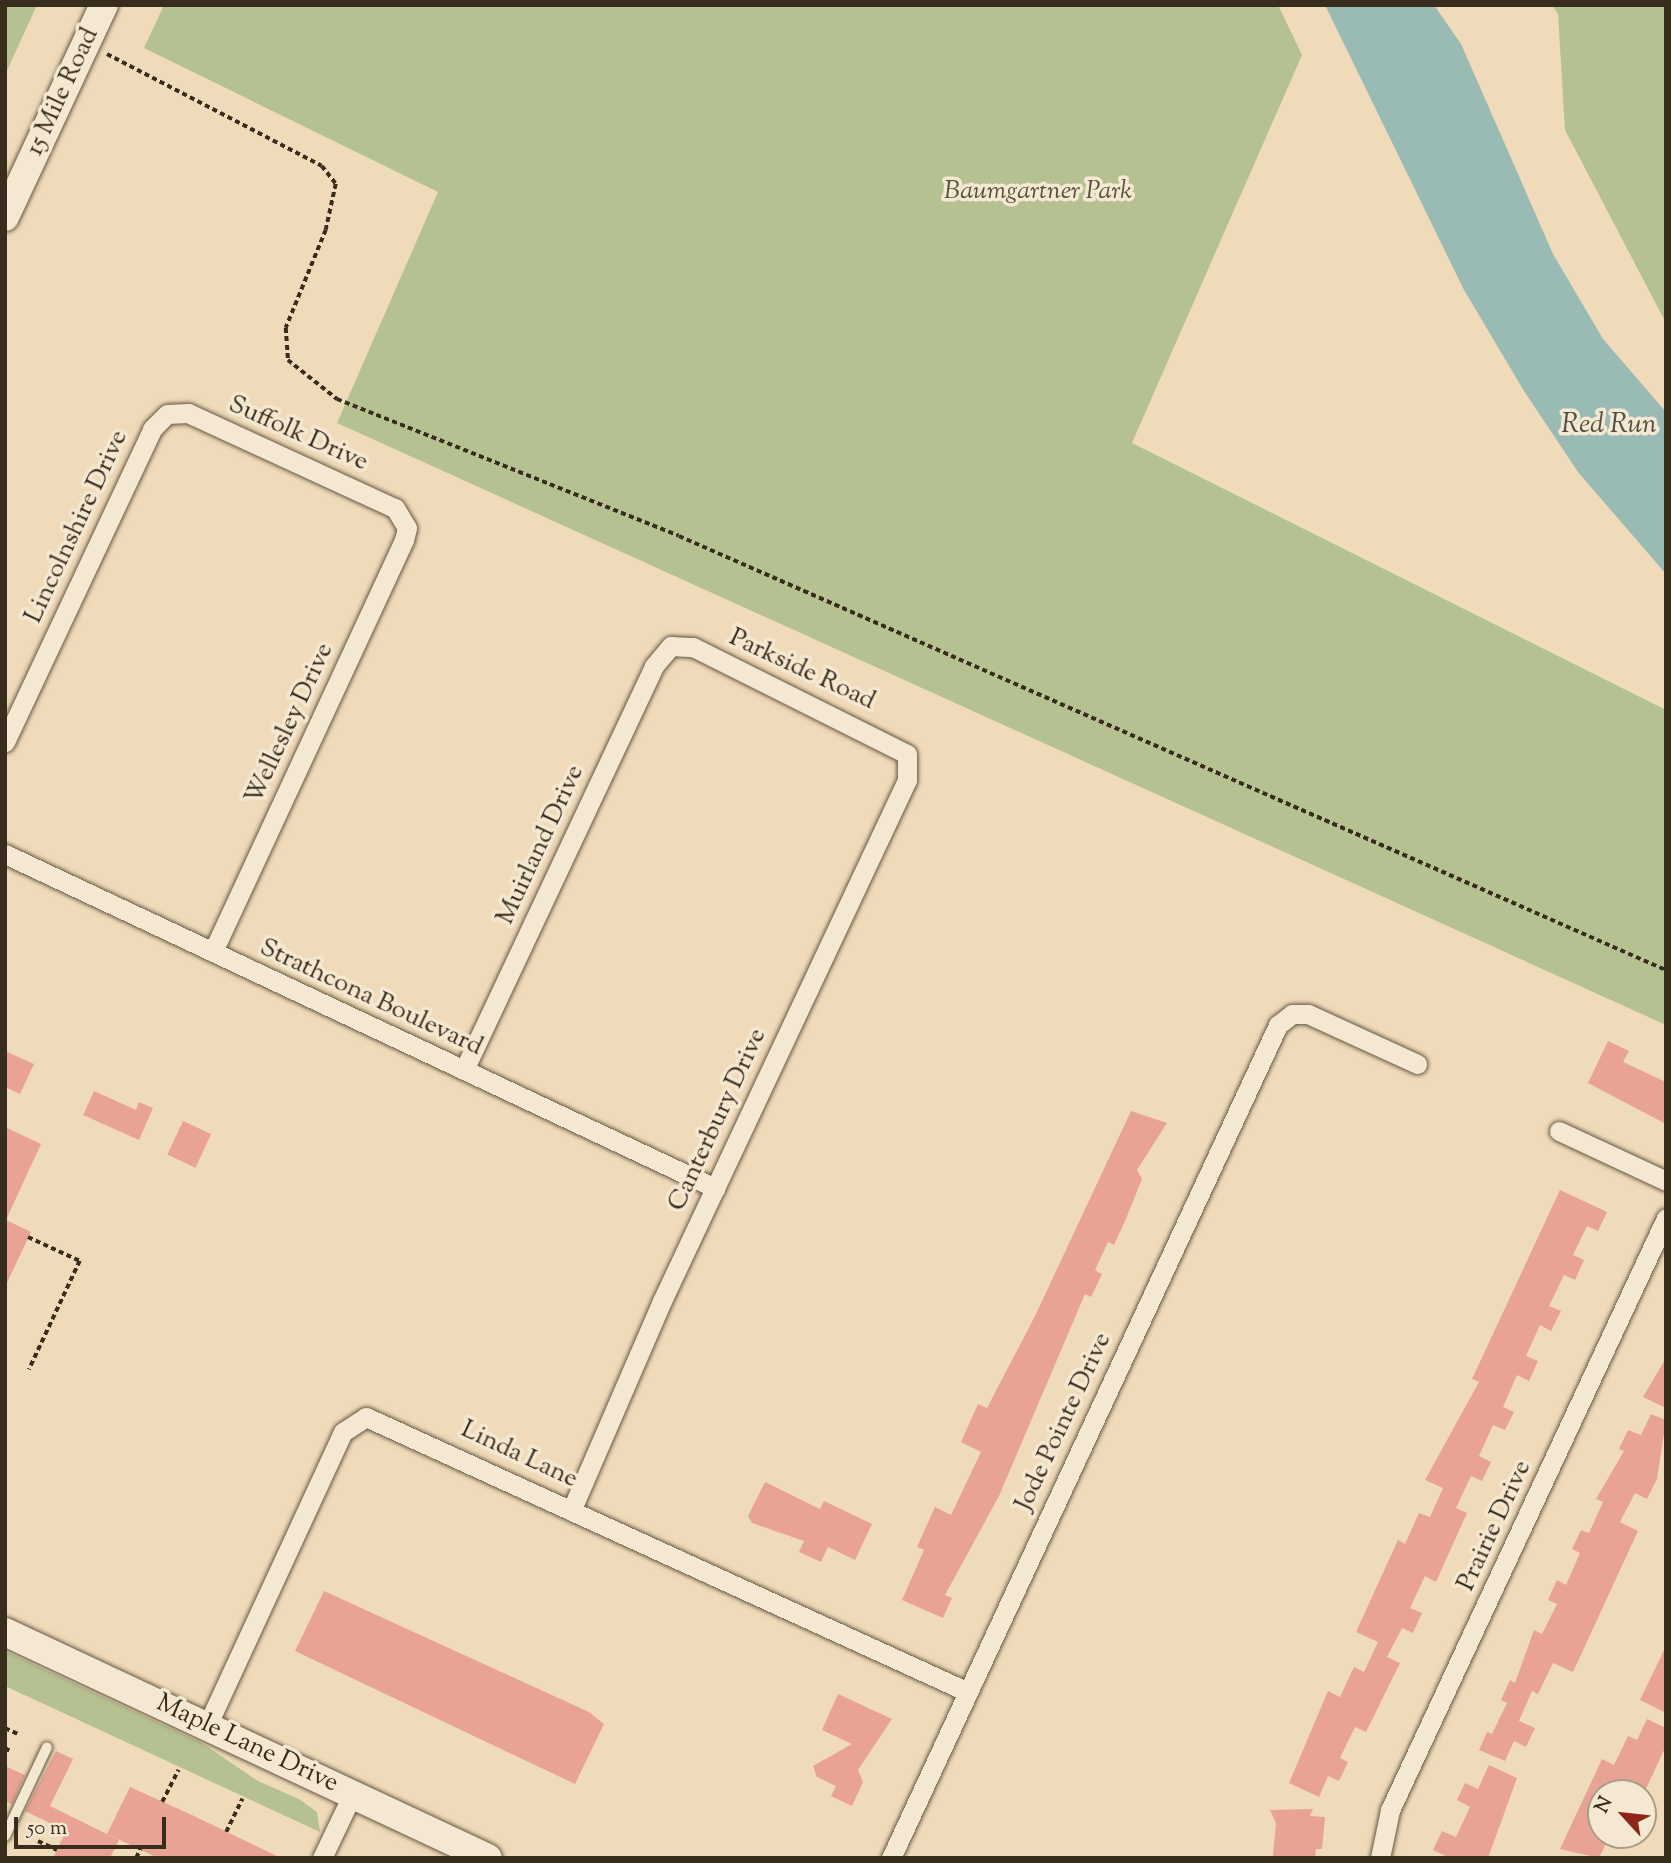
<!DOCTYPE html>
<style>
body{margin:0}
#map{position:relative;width:1671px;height:1863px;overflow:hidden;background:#efdbb9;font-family:"Sorts Mill Goudy",serif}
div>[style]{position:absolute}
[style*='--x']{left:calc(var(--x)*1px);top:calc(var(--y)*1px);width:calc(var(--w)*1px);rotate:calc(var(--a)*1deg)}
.green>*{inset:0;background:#b6c191}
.water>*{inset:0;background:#9abab4}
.building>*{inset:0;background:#e9a394;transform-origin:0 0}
.path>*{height:3.5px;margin-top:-1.75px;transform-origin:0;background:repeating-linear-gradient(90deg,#382c1d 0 5px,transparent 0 8.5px)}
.roads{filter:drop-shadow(0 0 2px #665844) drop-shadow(0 0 2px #665844)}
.lane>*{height:10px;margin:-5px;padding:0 5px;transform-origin:5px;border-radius:5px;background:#f5e8d2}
.street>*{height:19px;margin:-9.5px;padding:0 9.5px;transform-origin:9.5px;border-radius:9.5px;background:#f5e8d2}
.secondary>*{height:28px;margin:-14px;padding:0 14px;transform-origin:14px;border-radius:14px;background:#f5e8d2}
span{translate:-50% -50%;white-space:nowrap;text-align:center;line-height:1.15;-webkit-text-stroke:7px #f5e8d2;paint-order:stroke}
.street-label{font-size:26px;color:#382c1d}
.park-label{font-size:26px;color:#58513a;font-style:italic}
.water-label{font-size:28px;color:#505043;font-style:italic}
.frame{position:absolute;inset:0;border:7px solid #382c1d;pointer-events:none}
.north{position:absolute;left:1587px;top:1779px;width:70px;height:70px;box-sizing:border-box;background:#f5e8d2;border:2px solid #a99d8a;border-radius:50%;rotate:297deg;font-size:19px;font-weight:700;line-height:28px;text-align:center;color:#382c1d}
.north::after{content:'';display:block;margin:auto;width:24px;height:32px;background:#8f2418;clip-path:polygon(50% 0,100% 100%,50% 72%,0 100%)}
.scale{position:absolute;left:14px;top:1817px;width:152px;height:32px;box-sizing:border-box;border:4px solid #382c1d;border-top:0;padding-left:9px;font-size:21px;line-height:24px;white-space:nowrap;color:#382c1d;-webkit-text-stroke:5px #f5e8d2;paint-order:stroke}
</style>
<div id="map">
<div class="green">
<div style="clip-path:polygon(5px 5px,37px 5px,5px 75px)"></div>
<div style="clip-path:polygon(164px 5px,1278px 5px,1302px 55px,1132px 443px,1666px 710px,1666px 1025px,337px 423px,438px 192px,144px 48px)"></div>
<div style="clip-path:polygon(1552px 5px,1666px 5px,1666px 323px,1565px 130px,1558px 14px)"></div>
<div style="clip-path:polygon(5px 1651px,202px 1743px,258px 1781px,299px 1799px,317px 1812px,320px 1832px,5px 1686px)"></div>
</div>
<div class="water">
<div style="clip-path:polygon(1325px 5px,1434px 5px,1461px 44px,1553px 254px,1603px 339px,1666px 412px,1666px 574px,1578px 472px,1524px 391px,1464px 290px)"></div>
</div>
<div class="building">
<div style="clip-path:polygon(1608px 1041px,1629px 1051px,1623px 1062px,1666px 1082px,1666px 1124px,1588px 1083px)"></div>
<div style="clip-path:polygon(5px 1051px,34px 1064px,20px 1094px,5px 1087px)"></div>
<div style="clip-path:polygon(94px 1091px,136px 1110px,139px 1102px,153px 1108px,139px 1140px,83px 1115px)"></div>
<div style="clip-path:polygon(1131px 1111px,1167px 1123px,1137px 1170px,1142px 1179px,1125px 1221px,1114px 1245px,1108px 1242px,1095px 1270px,1102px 1274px,1091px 1297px,1085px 1294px,999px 1496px,945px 1595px,952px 1598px,943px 1618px,902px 1600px,924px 1550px,917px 1547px,935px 1507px,951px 1515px,981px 1452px,961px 1442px,978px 1404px,987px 1408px,1035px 1316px)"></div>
<div style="left:183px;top:1121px;width:31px;height:37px;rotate:25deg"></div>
<div style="clip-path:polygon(5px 1127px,41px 1144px,6px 1220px,31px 1232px,5px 1287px)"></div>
<div style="clip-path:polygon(1560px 1190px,1607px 1212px,1598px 1231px,1587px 1226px,1573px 1255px,1584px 1260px,1575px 1280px,1564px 1275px,1549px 1306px,1561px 1311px,1551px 1331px,1540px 1325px,1526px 1356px,1538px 1361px,1529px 1381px,1517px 1375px,1503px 1407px,1514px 1412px,1505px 1430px,1493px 1425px,1479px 1456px,1491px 1462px,1482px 1481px,1471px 1476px,1456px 1508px,1467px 1513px,1436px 1582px,1425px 1576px,1410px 1608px,1422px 1613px,1413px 1633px,1402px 1628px,1387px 1657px,1400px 1663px,1366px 1732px,1355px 1727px,1340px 1758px,1348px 1762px,1339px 1781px,1328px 1776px,1319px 1797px,1289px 1783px,1328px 1691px,1340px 1697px,1354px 1667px,1364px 1672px,1378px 1642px,1356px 1632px,1398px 1540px,1405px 1544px,1419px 1513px,1430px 1517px,1443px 1488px,1425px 1480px,1479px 1382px,1472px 1379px)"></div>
<div style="clip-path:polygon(1666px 1358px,1666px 1408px,1643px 1397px)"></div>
<div style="clip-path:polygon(1651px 1414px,1666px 1420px,1657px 1479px,1647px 1499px,1635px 1493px,1620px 1522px,1638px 1531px,1573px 1672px,1553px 1663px,1538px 1694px,1532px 1691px,1519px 1721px,1535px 1728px,1526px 1747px,1514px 1741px,1505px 1761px,1479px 1750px,1487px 1732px,1492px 1734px,1507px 1703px,1501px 1700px,1510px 1680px,1515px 1683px,1534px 1630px,1542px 1634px,1557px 1604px,1548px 1600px,1557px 1580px,1566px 1585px,1580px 1553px,1572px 1549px,1581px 1530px,1589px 1533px,1603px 1502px,1596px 1499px,1624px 1451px,1619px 1449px,1628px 1430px,1641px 1435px)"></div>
<div style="clip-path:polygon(765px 1482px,820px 1509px,824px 1501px,872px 1524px,855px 1560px,828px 1547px,821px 1562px,799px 1552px,804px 1541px,752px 1523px,748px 1516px)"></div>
<div style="clip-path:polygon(324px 1591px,589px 1712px,604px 1724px,575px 1784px,295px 1651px)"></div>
<div style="clip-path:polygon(1666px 1646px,1666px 1713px,1640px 1700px)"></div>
<div style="clip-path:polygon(838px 1694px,892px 1719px,858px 1770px,863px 1782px,852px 1806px,831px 1796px,836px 1786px,817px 1777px,813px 1766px,852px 1744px,822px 1730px)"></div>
<div style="clip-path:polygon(1647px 1719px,1666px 1728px,1666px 1746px,1644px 1793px,1601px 1793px,1601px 1835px,1610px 1835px,1599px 1858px,1560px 1849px,1602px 1759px,1614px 1765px,1628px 1736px,1637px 1740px)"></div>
<div style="clip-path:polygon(56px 1751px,73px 1759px,50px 1806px,119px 1840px,110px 1858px,53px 1858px,66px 1831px,25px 1811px)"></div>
<div style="clip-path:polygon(1489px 1765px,1517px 1778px,1488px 1858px,1450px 1858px,1433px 1850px,1442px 1831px,1456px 1837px,1470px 1807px,1457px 1800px,1465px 1783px,1478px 1789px)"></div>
<div style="clip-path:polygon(5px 1766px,25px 1775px,12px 1804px,5px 1801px)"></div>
<div style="clip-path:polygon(130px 1787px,194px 1816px,281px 1858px,158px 1858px,107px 1834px)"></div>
<div style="clip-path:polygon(1313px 1809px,1310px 1816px,1325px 1817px,1322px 1849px,1316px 1849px,1315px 1858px,1273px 1856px,1276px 1823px,1270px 1810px)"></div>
</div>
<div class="path">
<div style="--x:107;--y:54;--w:242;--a:27.5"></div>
<div style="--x:322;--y:166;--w:23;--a:52"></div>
<div style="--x:336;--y:184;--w:47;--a:102.3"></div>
<div style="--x:326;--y:230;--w:106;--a:112.2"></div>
<div style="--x:286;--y:328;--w:32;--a:86"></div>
<div style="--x:288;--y:360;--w:63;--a:38.5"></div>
<div style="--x:337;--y:399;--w:368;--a:21.8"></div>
<div style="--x:679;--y:536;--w:1078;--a:23.74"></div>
<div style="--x:28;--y:1237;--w:57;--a:24.8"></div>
<div style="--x:80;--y:1261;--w:120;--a:115.1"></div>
<div style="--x:5;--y:1728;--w:14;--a:25"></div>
<div style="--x:5;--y:1748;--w:6;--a:31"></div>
<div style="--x:162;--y:1802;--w:36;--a:-63"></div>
<div style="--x:226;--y:1832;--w:37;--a:-64"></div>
<div style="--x:38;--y:1841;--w:21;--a:25"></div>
<div style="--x:136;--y:1858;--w:10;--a:-66"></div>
</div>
<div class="roads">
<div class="lane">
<div style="--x:5;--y:1836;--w:98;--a:-64.7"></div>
</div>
<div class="street">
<div style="--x:5;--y:742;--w:346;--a:-64.8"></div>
<div style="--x:152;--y:429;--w:21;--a:-45"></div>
<div style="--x:167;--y:414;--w:21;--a:-3"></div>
<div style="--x:188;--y:413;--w:228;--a:24.7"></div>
<div style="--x:395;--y:508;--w:23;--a:59"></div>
<div style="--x:407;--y:528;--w:12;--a:104"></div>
<div style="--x:404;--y:540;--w:454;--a:114.9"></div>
<div style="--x:5;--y:854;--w:785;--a:25.19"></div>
<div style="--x:464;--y:1070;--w:446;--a:-64.8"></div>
<div style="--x:654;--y:666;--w:26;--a:-50"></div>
<div style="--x:671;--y:646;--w:22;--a:3"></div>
<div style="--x:693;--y:647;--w:239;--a:26.6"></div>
<div style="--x:907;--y:754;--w:26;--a:90"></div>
<div style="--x:907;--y:780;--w:576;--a:115.19"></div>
<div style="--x:662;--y:1301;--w:227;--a:113.4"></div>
<div style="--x:1559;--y:1131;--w:118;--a:25"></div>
<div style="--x:207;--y:1726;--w:324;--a:-65.2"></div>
<div style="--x:343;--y:1432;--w:27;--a:-33"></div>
<div style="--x:366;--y:1417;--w:662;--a:24.55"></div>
<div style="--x:322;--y:1858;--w:72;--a:-64.5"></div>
<div style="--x:891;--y:1858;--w:919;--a:-65.08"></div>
<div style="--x:1278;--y:1025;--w:18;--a:-38"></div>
<div style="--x:1292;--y:1014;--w:16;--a:0"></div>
<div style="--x:1308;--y:1014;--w:120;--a:24.6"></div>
<div style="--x:1380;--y:1858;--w:49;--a:-78.2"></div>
<div style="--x:1390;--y:1810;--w:653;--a:-65"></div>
</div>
<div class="secondary">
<div style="--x:5;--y:217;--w:234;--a:-65"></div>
<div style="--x:5;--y:1632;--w:533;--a:25.08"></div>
</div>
</div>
<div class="street-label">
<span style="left:63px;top:92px;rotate:-65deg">15 Mile Road</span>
<span style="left:298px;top:434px;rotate:24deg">Suffolk Drive</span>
<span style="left:77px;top:527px;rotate:-65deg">Lincolnshire Drive</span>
<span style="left:802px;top:670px;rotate:25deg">Parkside Road</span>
<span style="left:290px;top:724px;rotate:-65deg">Wellesley Drive</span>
<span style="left:541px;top:845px;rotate:-65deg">Muirland Drive</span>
<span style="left:371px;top:998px;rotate:25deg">Strathcona Boulevard</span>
<span style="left:718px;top:1120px;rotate:-65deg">Canterbury Drive</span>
<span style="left:1064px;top:1422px;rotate:-65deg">Jode Pointe Drive</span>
<span style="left:519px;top:1455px;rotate:25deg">Linda Lane</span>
<span style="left:1495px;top:1526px;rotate:-65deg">Prairie Drive</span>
<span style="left:247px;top:1744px;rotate:25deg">Maple Lane Drive</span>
</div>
<div class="park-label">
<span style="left:1038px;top:192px">Baumgartner Park</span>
</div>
<div class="water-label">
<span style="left:1609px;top:425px">Red Run</span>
</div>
<div class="frame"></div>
<div class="north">N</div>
<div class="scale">50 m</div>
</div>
